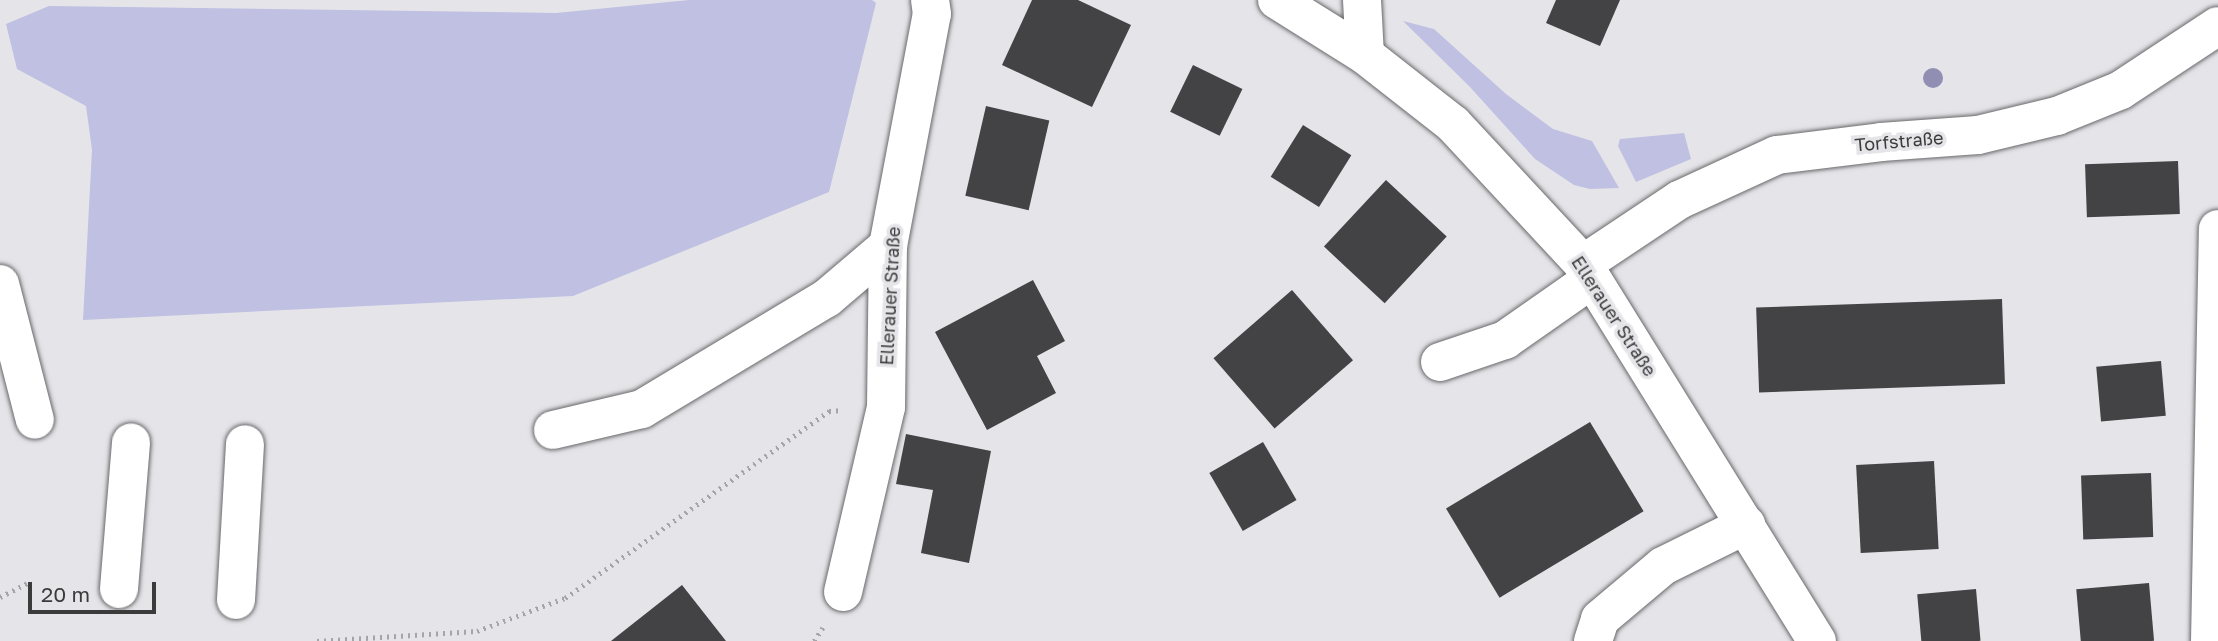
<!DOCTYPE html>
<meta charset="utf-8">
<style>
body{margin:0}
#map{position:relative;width:2218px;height:641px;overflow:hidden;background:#e5e5e9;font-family:"Golos Text",sans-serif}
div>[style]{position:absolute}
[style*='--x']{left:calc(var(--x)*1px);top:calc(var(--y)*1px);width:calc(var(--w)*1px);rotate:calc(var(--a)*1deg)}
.green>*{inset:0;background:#bfc0e2}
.building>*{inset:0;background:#434346;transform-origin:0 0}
.path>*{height:4.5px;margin-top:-2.25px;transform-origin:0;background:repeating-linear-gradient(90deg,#a5a5a7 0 2px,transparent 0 7px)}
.roads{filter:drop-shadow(0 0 2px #69696c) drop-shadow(0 0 2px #69696c)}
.minor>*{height:38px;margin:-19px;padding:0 19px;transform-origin:19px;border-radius:19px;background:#fff}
.major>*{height:38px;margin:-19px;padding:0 19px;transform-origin:19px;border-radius:19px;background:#fff}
.trees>*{width:20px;height:20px;margin:-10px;border-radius:50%;background:#918eb4}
span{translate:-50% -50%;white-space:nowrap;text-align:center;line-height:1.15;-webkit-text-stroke:7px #e5e5e9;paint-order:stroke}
.street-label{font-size:18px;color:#3b3b3c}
.scale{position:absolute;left:28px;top:582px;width:128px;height:32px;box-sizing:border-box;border:4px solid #3b3b3c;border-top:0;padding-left:9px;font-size:21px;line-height:24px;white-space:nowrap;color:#3b3b3c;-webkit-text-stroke:5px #e5e5e9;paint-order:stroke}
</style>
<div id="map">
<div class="green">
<div style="clip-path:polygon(689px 0,872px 0,876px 3px,829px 192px,573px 296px,83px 320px,92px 150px,86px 106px,17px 69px,6px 24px,49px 6px,556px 13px)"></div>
<div style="clip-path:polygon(1403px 21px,1434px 29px,1506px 94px,1553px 129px,1592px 141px,1619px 188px,1590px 189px,1574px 185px,1535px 159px,1470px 87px)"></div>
<div style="clip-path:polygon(1684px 133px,1691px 159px,1636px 182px,1618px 146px,1620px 139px)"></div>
</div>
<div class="building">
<div style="clip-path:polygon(1032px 0,1078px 0,1131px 25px,1092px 107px,1002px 65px)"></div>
<div style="clip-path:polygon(1556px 0,1620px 0,1600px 46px,1546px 23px)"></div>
<div style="left:1193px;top:65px;width:55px;height:52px;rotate:26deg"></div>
<div style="left:986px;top:106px;width:65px;height:92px;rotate:13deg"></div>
<div style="left:1303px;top:125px;width:57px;height:61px;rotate:32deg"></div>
<div style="left:2178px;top:161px;width:53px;height:93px;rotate:88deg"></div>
<div style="left:1386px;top:180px;width:83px;height:91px;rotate:43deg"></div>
<div style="clip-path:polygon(1033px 280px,1065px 341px,1037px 356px,1056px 393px,987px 430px,935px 332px)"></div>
<div style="left:1292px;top:290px;width:93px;height:104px;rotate:49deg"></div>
<div style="left:2002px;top:299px;width:85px;height:246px;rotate:88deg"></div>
<div style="left:2161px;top:361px;width:55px;height:65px;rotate:85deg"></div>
<div style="left:1590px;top:422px;width:104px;height:168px;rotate:59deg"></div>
<div style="clip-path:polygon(906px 434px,991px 451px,969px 563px,921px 553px,933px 490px,896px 484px)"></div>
<div style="left:1263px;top:442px;width:67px;height:62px;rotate:60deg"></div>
<div style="left:1934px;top:461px;width:88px;height:78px;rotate:87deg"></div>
<div style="left:2151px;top:473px;width:64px;height:70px;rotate:88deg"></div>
<div style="left:2149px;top:583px;width:58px;height:73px;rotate:85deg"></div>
<div style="clip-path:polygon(682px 585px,726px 641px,611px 641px)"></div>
<div style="left:1976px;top:589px;width:52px;height:59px;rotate:85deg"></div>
</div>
<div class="path">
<div style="--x:0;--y:597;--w:33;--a:-27"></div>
<div style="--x:317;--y:641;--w:160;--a:-3.6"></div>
<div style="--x:477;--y:631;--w:94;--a:-20.6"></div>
<div style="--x:565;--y:598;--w:324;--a:-35.3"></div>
<div style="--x:829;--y:411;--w:14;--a:-4"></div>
<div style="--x:814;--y:641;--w:17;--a:-57"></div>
</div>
<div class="roads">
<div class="minor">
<div style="--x:1362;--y:0;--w:55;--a:86.9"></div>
<div style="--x:1583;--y:264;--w:115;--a:-33.7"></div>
<div style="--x:1679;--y:200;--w:108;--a:-24.7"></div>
<div style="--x:1777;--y:155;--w:105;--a:-7.1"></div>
<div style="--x:1881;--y:142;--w:97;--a:-4.1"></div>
<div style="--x:1978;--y:135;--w:81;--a:-13.5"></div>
<div style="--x:2057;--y:116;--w:69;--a:-22.1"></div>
<div style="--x:2121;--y:90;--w:116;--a:-33.4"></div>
<div style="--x:0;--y:284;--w:140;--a:75.6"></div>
<div style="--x:1440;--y:362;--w:69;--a:-18.7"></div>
<div style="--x:1505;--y:340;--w:106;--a:-35"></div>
<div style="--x:553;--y:430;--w:91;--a:-13.3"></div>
<div style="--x:642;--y:409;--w:216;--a:-31"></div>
<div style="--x:827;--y:298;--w:80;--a:-40.4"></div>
<div style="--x:119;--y:589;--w:147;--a:-85.3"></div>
<div style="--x:843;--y:592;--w:190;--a:-76.9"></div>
<div style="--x:886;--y:407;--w:161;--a:-89.3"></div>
<div style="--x:888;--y:246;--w:236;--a:-79.3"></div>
<div style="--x:932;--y:14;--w:14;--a:-98"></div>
<div style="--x:236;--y:600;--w:156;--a:-86.7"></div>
<div style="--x:1593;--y:641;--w:23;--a:-72"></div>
<div style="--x:1600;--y:619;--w:82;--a:-40.1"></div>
<div style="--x:1663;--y:566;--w:93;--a:-26.3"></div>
<div style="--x:2210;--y:641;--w:412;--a:-88.9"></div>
</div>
<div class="major">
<div style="--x:1277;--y:0;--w:104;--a:32"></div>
<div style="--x:1365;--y:55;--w:112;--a:38.1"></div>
<div style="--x:1453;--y:124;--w:191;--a:47.1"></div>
<div style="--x:1583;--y:264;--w:444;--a:58.2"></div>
</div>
</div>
<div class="trees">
<div style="left:1933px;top:78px"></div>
</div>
<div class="street-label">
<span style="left:1899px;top:141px;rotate:-5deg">Torfstraße</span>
<span style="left:890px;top:296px;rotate:-87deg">Ellerauer Straße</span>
<span style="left:1614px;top:316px;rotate:57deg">Ellerauer Straße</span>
</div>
<div class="scale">20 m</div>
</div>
